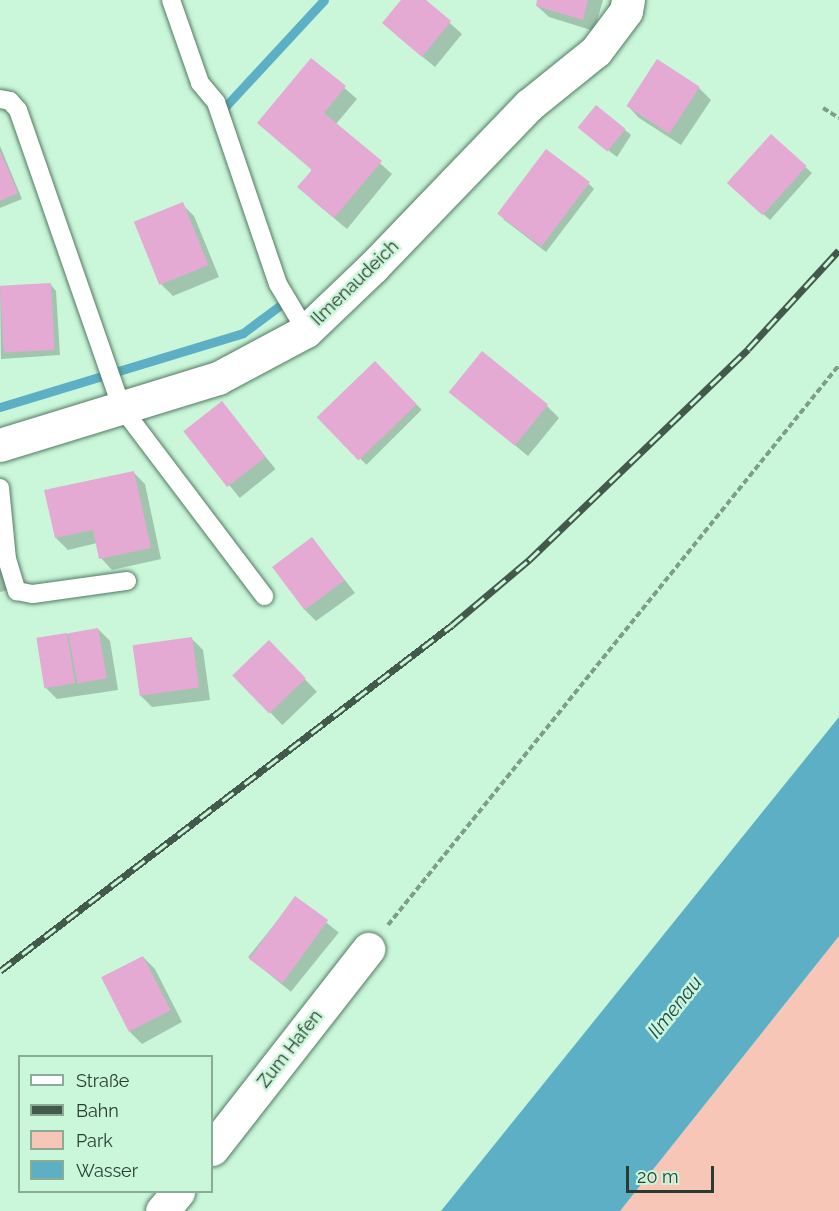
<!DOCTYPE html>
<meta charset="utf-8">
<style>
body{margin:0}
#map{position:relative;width:839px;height:1211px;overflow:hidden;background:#caf6da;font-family:Raleway,sans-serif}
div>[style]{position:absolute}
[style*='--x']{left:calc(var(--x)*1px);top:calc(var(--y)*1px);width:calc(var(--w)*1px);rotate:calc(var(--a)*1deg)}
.green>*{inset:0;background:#f7c6b7}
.water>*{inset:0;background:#5cafc5}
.shadow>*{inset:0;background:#0003;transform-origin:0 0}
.stream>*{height:9px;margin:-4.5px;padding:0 4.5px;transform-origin:4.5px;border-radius:4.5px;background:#5cafc5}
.building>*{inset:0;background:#e4aad3;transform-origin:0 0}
.path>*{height:4px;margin-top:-2px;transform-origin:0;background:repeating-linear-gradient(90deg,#7e9e8a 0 6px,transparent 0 9px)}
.roads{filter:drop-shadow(0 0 2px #527a62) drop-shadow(0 0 2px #527a62)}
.lane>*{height:18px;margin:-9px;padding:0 9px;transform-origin:9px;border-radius:9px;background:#fff}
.street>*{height:33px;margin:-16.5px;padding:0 16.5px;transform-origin:16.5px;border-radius:16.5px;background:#fff}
.rail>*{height:7px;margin-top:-3.5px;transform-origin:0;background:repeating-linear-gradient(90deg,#caf6da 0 14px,#43594b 0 28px);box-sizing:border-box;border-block:2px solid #43594b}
span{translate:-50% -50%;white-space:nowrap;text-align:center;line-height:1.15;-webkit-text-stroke:5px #caf6da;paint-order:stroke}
.street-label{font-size:18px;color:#2a3c31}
.water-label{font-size:20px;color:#204650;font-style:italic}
.legend{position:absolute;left:18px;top:1055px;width:195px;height:138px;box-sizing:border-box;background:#caf6da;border:2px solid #8aac96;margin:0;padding:8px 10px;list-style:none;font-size:18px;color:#2a3c31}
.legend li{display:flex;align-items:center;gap:12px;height:30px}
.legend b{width:30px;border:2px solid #8aac96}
.scale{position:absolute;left:626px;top:1166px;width:88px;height:27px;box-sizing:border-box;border:3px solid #2a3c31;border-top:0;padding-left:8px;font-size:18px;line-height:21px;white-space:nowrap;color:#2a3c31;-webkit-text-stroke:4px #caf6da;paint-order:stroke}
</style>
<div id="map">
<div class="green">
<div style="clip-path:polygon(839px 936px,839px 1211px,620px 1211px)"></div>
</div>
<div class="water">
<div style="clip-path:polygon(839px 717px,839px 936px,620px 1211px,441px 1211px)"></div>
</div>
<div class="shadow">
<div style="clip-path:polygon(403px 0,424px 0,462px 34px,435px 67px,396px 35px)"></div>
<div style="clip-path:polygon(539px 0,603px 0,594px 31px,549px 17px,537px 6px)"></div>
<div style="clip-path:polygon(312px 60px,357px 99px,336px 124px,392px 174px,347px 229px,311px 199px)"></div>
<div style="clip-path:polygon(699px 88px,711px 100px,681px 145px,639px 118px,628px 106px)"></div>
<div style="clip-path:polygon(625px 130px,631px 135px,617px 157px,587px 134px)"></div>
<div style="clip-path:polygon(771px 136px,812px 173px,770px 220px,735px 189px)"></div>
<div style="clip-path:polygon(0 146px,22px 199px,0 208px)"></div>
<div style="clip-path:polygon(589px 184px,594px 189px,546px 252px,503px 219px)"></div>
<div style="clip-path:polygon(182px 204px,194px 216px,219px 277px,173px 296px,161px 284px)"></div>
<div style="clip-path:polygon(51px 285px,56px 291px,60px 355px,1px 359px,0 287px)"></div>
<div style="left:375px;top:363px;width:66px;height:78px;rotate:45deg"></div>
<div style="clip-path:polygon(451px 392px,547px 406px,559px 418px,528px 456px)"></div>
<div style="left:222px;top:403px;width:85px;height:46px;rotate:51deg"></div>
<div style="clip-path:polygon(133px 472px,145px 484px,161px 559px,112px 570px,101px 558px,97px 543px,68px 550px,56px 538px)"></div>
<div style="clip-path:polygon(0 536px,9px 590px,0 592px)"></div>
<div style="clip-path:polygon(312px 538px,355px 593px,316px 621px,304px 609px)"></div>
<div style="clip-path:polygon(98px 629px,110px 641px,118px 690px,57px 699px,45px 687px,38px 639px)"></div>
<div style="clip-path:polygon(191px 638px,203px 650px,210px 700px,152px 707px,140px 695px)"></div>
<div style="left:269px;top:642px;width:69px;height:48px;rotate:46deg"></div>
<div style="left:296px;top:898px;width:55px;height:76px;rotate:39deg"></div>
<div style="clip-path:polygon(143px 957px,155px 969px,182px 1022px,142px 1044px,130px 1032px)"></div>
</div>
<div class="stream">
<div style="--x:226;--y:115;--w:7;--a:-106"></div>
<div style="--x:224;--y:108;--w:147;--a:-47.2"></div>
<div style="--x:0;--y:407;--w:254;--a:-16.9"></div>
<div style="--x:243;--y:333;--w:59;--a:-36.7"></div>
</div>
<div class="building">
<div style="clip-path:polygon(401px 0,426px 0,451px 21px,422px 57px,382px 23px)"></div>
<div style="clip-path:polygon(537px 0,588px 0,583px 20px,536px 6px)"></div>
<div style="clip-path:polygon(311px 58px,346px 86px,324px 113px,382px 161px,334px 218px,297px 187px,312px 170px,257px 123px)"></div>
<div style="left:657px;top:59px;width:51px;height:56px;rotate:33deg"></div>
<div style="left:596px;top:105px;width:38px;height:29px;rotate:39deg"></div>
<div style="left:771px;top:134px;width:48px;height:66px;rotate:42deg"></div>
<div style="left:546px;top:149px;width:55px;height:81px;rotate:37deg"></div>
<div style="clip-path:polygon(0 151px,18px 193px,0 201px)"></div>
<div style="left:183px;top:202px;width:68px;height:53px;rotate:68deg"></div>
<div style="left:51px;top:283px;width:67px;height:51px;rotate:87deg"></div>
<div style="left:482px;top:351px;width:85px;height:53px;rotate:39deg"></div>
<div style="left:375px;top:361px;width:60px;height:81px;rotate:46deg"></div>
<div style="left:222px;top:401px;width:71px;height:49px;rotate:52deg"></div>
<div style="clip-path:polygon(134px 471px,151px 548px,99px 559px,93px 530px,55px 538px,44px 490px)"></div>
<div style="left:312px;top:537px;width:54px;height:50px;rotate:53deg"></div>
<div style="left:98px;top:628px;width:51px;height:30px;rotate:80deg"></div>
<div style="left:67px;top:633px;width:51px;height:31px;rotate:81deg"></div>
<div style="left:192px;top:637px;width:51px;height:60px;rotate:82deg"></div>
<div style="left:269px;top:640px;width:53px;height:51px;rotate:46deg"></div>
<div style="left:295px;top:896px;width:41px;height:78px;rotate:36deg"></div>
<div style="left:143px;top:956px;width:61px;height:47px;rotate:63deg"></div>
</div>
<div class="path">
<div style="--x:823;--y:108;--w:19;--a:32"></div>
<div style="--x:388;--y:925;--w:719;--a:-51.15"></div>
</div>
<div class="roads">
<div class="lane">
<div style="--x:171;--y:0;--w:88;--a:70.7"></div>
<div style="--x:200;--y:83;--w:25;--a:50"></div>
<div style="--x:216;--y:102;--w:192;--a:71.2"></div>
<div style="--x:278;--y:284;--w:55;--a:59.2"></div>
<div style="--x:0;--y:99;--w:10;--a:11"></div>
<div style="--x:10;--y:101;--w:12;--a:48"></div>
<div style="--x:18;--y:110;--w:316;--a:70.8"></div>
<div style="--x:122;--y:408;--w:236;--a:52.9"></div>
<div style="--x:0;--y:488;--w:71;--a:84.4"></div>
<div style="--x:7;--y:559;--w:34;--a:73"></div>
<div style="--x:17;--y:591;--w:16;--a:11"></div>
<div style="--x:33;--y:594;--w:95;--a:-7.9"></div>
</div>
<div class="street">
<div style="--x:0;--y:445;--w:228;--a:-17.1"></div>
<div style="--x:218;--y:378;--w:100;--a:-28.1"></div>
<div style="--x:306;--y:331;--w:93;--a:-43.7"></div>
<div style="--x:373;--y:267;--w:225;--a:-46.1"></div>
<div style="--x:529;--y:105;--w:86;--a:-38.9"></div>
<div style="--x:596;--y:51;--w:50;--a:-53.1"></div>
<div style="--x:626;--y:11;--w:11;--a:-80"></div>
<div style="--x:212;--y:1149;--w:254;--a:-52"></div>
<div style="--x:162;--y:1211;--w:25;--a:-50"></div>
</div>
</div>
<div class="rail">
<div style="--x:0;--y:971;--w:569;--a:-37.43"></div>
<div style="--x:452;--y:625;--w:101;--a:-40.2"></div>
<div style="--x:529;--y:560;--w:304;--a:-43.9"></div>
<div style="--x:748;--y:349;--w:134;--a:-47.4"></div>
</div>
<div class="street-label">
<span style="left:355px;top:283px;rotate:-44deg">Ilmenaudeich</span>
<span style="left:290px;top:1049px;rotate:-52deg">Zum Hafen</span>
</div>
<div class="water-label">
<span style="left:675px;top:1007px;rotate:-51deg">Ilmenau</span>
</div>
<ul class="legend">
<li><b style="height:8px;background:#fff"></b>Straße</li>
<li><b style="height:8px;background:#43594b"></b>Bahn</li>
<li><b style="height:16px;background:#f7c6b7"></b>Park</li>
<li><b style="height:16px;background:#5cafc5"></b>Wasser</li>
</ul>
<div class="scale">20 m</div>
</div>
